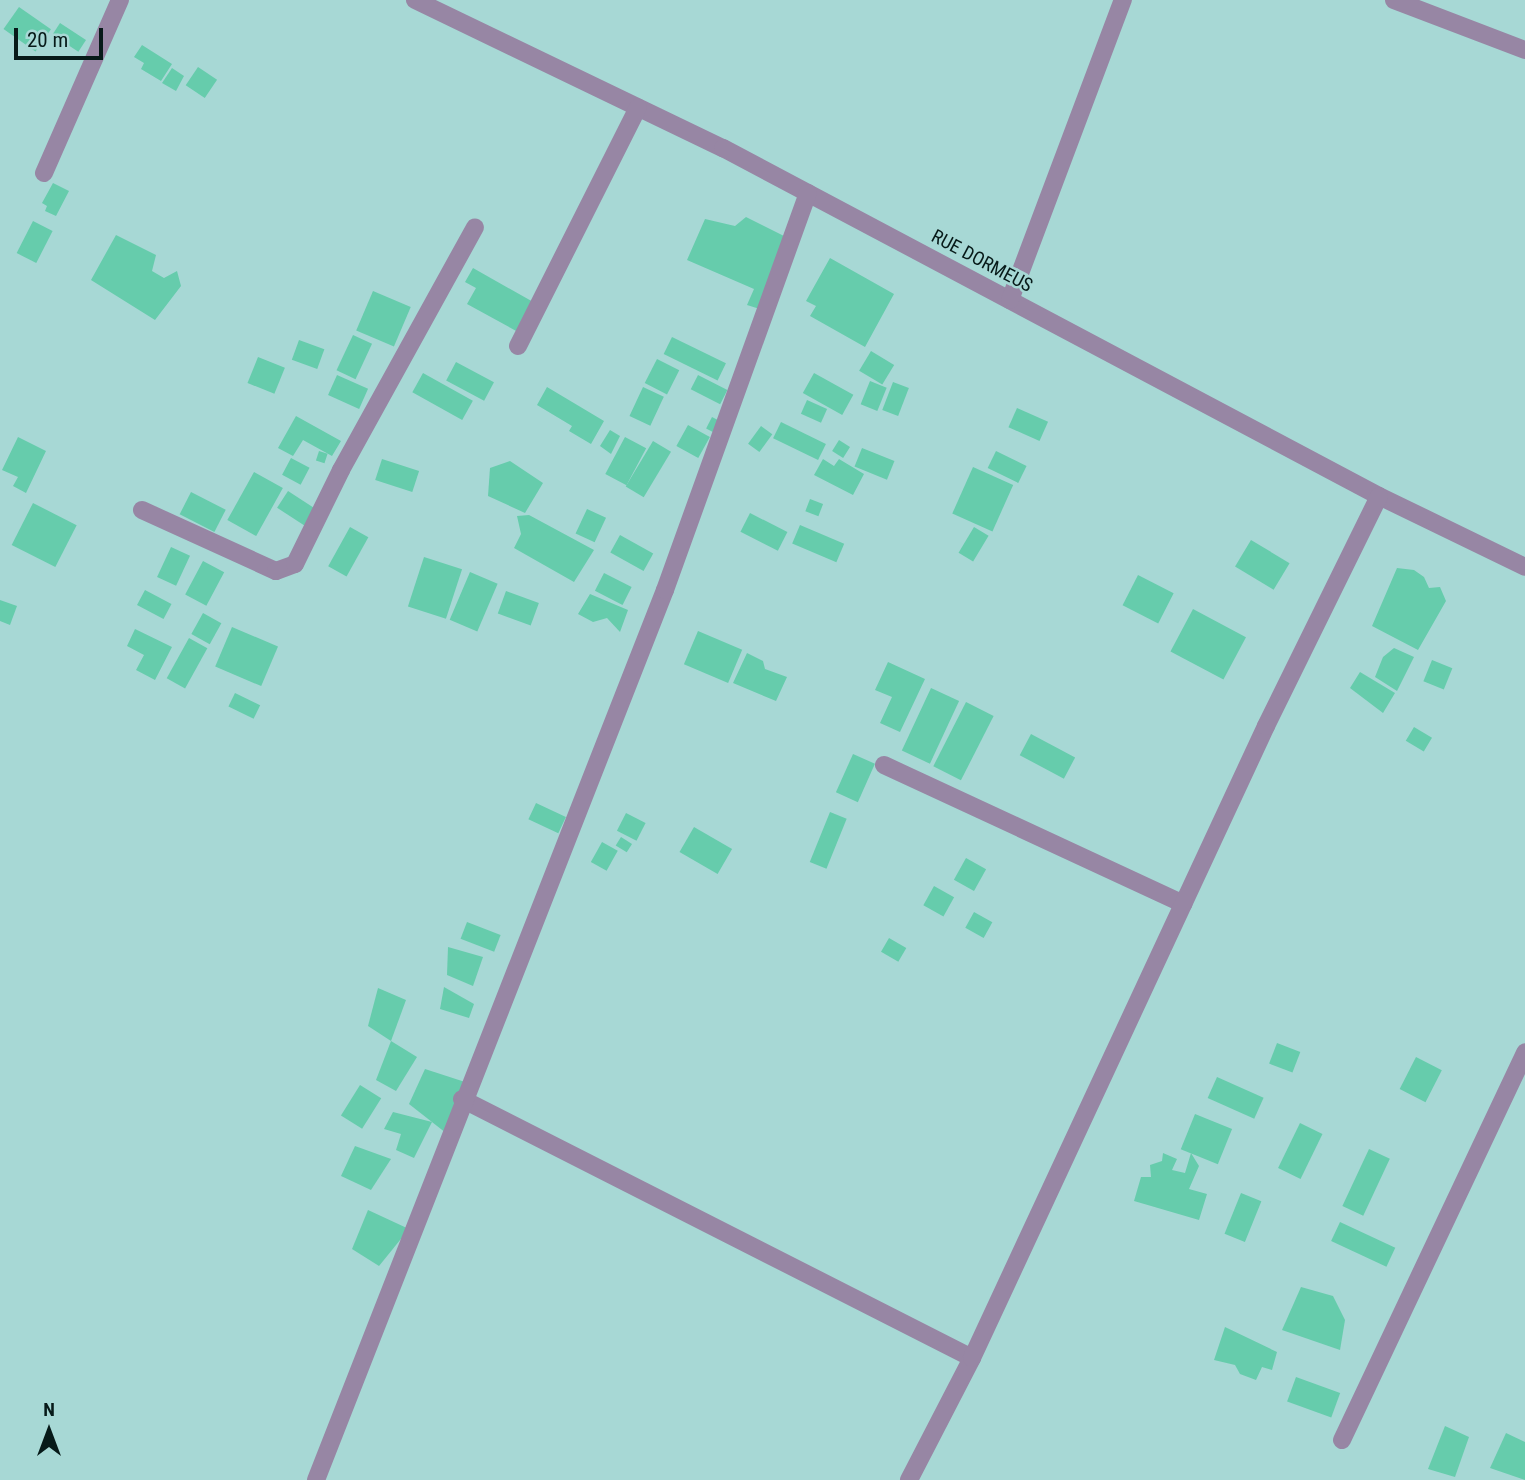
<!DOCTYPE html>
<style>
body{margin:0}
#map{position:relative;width:1525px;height:1480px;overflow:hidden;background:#a7d8d5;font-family:"Roboto Condensed",sans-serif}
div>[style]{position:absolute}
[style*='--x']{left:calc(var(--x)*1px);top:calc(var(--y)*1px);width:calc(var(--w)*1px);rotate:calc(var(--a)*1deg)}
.building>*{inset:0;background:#66ccac;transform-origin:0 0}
.minor>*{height:18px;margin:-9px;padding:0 9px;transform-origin:9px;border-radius:9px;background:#9786a4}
span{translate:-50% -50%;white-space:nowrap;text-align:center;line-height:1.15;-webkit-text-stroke:5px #a7d8d5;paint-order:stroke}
.street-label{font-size:19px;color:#071a19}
.north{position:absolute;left:14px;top:1396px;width:70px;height:70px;-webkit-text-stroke:5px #a7d8d5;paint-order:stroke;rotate:0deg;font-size:19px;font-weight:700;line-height:28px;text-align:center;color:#071a19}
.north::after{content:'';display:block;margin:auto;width:24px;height:32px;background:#071a19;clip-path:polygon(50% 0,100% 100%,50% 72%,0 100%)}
.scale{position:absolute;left:14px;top:28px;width:89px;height:32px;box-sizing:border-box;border:4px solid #071a19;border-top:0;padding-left:9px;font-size:21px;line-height:24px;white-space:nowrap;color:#071a19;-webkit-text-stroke:5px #a7d8d5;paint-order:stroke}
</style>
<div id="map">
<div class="building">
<div style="left:19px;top:7px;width:39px;height:27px;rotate:35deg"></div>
<div style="left:60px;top:23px;width:31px;height:14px;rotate:33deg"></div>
<div style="clip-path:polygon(142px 45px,172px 64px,161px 81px,141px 69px,144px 63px,134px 57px)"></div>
<div style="left:198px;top:67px;width:23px;height:22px;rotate:34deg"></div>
<div style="clip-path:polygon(172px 68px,184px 76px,176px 91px,162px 83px)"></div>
<div style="clip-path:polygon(53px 183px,69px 191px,56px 216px,45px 211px,47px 206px,42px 203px)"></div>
<div style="clip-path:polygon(746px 217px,786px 237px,763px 310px,747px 305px,754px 289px,687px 260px,705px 219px,735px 226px)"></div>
<div style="left:33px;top:221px;width:22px;height:36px;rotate:27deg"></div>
<div style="clip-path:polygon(116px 235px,156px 255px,152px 271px,164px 278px,177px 271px,181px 286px,155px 320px,91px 280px)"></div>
<div style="clip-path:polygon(830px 258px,894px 294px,865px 347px,810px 316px,816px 306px,806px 301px)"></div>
<div style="clip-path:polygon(473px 268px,535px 303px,518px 332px,467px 304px,476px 288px,465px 282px)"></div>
<div style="left:373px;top:291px;width:41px;height:43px;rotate:23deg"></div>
<div style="left:353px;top:335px;width:21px;height:39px;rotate:25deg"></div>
<div style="left:672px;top:337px;width:60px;height:19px;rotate:26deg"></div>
<div style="left:299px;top:340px;width:27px;height:21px;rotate:20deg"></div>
<div style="left:871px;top:351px;width:27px;height:23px;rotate:31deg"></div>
<div style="left:258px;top:357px;width:29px;height:28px;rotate:22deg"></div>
<div style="left:657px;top:359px;width:25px;height:27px;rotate:27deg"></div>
<div style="left:456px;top:362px;width:43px;height:21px;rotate:28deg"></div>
<div style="left:423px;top:373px;width:57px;height:22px;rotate:29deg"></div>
<div style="left:814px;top:373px;width:45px;height:23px;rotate:29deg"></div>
<div style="left:337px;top:375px;width:34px;height:22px;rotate:24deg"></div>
<div style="left:698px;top:375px;width:33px;height:16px;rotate:27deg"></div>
<div style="left:870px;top:381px;width:18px;height:25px;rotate:22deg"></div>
<div style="left:893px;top:382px;width:17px;height:30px;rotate:21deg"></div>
<div style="clip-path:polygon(547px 387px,604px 421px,591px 444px,569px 431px,572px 426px,537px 405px)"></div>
<div style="left:643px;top:387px;width:23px;height:32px;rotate:25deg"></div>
<div style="left:807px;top:400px;width:22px;height:15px;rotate:24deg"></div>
<div style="left:1017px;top:408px;width:34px;height:21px;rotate:24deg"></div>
<div style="clip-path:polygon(296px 416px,341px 441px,332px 456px,303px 440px,293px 456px,278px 448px)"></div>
<div style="left:712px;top:417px;width:13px;height:13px;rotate:27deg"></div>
<div style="left:781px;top:422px;width:50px;height:18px;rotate:26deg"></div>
<div style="left:688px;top:425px;width:25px;height:24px;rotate:29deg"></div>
<div style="left:761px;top:426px;width:14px;height:22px;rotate:36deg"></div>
<div style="clip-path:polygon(610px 430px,620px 436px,611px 454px,600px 446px)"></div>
<div style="clip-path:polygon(18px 437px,46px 451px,26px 493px,13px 486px,18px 477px,2px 470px)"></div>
<div style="left:625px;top:437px;width:24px;height:42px;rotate:28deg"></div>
<div style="left:839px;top:440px;width:13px;height:13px;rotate:32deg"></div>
<div style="left:653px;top:441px;width:21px;height:53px;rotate:31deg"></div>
<div style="left:862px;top:448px;width:35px;height:20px;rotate:22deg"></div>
<div style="left:319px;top:451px;width:9px;height:10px;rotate:18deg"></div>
<div style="left:996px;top:451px;width:34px;height:19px;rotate:26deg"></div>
<div style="left:291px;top:458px;width:21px;height:19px;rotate:28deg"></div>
<div style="left:382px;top:459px;width:39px;height:22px;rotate:18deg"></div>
<div style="clip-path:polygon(823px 459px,834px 466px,839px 459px,864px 474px,853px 495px,814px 475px)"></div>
<div style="clip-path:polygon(510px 461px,543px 483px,525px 513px,488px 496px,490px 468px)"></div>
<div style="left:973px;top:467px;width:44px;height:51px;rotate:24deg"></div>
<div style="left:254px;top:472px;width:33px;height:55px;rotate:29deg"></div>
<div style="left:288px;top:491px;width:33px;height:20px;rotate:33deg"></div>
<div style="left:191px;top:492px;width:39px;height:25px;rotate:27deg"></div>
<div style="left:810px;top:499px;width:14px;height:13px;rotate:21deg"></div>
<div style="left:33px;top:503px;width:49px;height:47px;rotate:27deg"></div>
<div style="left:587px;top:509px;width:21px;height:27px;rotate:25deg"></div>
<div style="left:750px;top:513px;width:42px;height:21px;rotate:27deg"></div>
<div style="clip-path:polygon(529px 515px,594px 550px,574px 582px,514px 548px,521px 534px,517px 516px)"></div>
<div style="left:800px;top:525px;width:48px;height:20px;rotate:23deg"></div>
<div style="left:350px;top:527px;width:21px;height:45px;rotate:29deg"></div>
<div style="left:974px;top:527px;width:17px;height:30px;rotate:31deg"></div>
<div style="left:620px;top:535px;width:38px;height:20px;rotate:29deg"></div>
<div style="left:1251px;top:540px;width:45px;height:31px;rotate:31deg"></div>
<div style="left:171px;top:547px;width:21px;height:33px;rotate:25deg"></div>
<div style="left:424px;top:557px;width:40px;height:52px;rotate:18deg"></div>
<div style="left:203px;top:561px;width:24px;height:38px;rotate:28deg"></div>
<div style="clip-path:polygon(1397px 568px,1414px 570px,1424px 577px,1429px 588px,1440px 587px,1446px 601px,1418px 650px,1372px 626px)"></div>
<div style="left:470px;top:572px;width:30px;height:52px;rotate:23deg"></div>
<div style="left:604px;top:573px;width:31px;height:20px;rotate:27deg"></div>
<div style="left:1138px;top:575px;width:40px;height:34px;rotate:27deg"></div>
<div style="left:145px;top:590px;width:30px;height:17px;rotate:28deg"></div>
<div style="left:506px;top:591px;width:35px;height:24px;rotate:20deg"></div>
<div style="clip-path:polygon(590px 594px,628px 610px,620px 632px,607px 618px,593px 622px,578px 614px)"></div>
<div style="clip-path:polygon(0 600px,17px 606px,10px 625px,0 621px)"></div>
<div style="left:1193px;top:609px;width:60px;height:48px;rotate:28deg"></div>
<div style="left:203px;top:613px;width:21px;height:24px;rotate:29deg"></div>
<div style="left:232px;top:627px;width:50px;height:43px;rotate:23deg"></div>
<div style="clip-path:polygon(135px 629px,172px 647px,155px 680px,136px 670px,144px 655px,127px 646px)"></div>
<div style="left:698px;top:631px;width:48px;height:36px;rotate:23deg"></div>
<div style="left:189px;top:638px;width:21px;height:46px;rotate:29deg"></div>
<div style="clip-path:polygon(1394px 648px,1414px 657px,1397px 691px,1375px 677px,1383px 657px)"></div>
<div style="clip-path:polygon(747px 653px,763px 661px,765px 669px,787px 677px,776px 701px,733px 683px)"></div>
<div style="left:1432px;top:660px;width:22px;height:23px;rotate:22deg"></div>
<div style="clip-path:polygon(888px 662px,925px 679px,900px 732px,880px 723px,892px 697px,875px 690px)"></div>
<div style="clip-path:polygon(1360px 672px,1395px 693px,1383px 713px,1350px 688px)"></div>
<div style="left:931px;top:688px;width:31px;height:69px;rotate:25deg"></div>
<div style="left:235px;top:693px;width:28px;height:15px;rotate:26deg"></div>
<div style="left:966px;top:702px;width:31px;height:72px;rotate:27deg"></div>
<div style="left:1414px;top:727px;width:21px;height:16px;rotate:31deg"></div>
<div style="left:1031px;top:734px;width:50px;height:24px;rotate:28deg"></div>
<div style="left:853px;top:754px;width:24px;height:42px;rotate:24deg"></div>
<div style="left:536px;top:803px;width:33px;height:18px;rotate:25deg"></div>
<div style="left:830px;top:812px;width:18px;height:54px;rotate:22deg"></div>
<div style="left:626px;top:813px;width:22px;height:20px;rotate:27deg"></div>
<div style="left:694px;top:827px;width:44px;height:29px;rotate:30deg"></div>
<div style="left:621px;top:837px;width:13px;height:10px;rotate:32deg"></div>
<div style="left:602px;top:842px;width:18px;height:23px;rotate:29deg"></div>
<div style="left:966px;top:858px;width:23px;height:25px;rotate:29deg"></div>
<div style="left:934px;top:886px;width:23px;height:22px;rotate:29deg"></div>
<div style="left:974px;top:912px;width:21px;height:18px;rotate:29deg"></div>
<div style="left:467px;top:922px;width:36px;height:18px;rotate:21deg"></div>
<div style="left:889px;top:938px;width:20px;height:16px;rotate:30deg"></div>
<div style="clip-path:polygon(448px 947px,483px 957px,473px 986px,447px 975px)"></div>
<div style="clip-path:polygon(444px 987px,474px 1004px,469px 1018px,440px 1009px)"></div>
<div style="clip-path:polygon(378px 988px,406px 1000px,391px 1041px,368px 1026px)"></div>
<div style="clip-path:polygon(391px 1041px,417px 1057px,396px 1091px,376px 1080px)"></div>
<div style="left:1277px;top:1043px;width:25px;height:22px;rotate:21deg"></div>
<div style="left:1416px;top:1057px;width:29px;height:36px;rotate:27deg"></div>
<div style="clip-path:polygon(425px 1069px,465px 1082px,446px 1133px,409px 1104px)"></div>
<div style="left:1217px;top:1077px;width:51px;height:23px;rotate:24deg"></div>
<div style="left:360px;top:1085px;width:25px;height:36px;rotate:32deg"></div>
<div style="clip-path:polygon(393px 1112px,432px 1122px,414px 1158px,396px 1150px,401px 1134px,384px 1129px)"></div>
<div style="left:1195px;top:1114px;width:40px;height:38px;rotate:22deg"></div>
<div style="left:1300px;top:1123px;width:25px;height:50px;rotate:26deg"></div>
<div style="clip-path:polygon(355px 1146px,391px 1159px,371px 1190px,341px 1176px)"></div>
<div style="left:1369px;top:1149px;width:23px;height:63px;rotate:25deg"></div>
<div style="clip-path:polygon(1163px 1153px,1177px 1159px,1172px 1170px,1185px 1173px,1191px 1153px,1199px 1166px,1189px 1189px,1207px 1194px,1199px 1220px,1134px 1201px,1141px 1177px,1151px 1177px,1150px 1165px,1162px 1161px)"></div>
<div style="left:1241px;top:1193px;width:22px;height:44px;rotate:22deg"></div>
<div style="clip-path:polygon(368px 1210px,409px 1229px,379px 1266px,352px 1249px)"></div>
<div style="left:1340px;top:1222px;width:61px;height:21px;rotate:25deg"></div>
<div style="clip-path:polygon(1301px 1287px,1333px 1296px,1345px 1320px,1340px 1350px,1282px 1330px)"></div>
<div style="clip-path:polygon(1225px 1327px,1277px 1352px,1272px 1370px,1262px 1367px,1256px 1380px,1240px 1374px,1235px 1365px,1214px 1360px)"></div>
<div style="left:1296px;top:1377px;width:47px;height:26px;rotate:20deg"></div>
<div style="clip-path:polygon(1445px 1426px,1469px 1437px,1455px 1477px,1428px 1469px)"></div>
<div style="clip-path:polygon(1506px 1433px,1525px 1442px,1525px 1480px,1490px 1468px)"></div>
</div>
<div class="minor">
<div style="--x:415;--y:0;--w:342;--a:25.7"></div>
<div style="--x:723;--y:148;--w:743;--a:27.95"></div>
<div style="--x:1379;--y:496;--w:162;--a:25.9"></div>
<div style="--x:1394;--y:0;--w:140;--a:20.9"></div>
<div style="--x:44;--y:173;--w:189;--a:-66.3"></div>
<div style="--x:1010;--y:300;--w:321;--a:-69.4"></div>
<div style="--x:518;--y:346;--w:267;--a:-63.3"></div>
<div style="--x:142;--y:510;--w:147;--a:24.5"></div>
<div style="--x:276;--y:571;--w:20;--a:-20"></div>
<div style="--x:295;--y:564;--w:105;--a:-63.9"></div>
<div style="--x:341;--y:470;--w:277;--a:-61.1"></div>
<div style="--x:884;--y:765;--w:330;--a:24.9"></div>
<div style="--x:462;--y:1099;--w:572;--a:26.92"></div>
<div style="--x:1342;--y:1440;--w:429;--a:-64.7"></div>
<div style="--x:316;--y:1480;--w:956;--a:-68.59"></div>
<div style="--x:665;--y:590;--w:422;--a:-70.2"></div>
<div style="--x:909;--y:1480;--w:137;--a:-62.7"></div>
<div style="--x:972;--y:1358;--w:697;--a:-65.05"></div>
<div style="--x:1266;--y:726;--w:256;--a:-63.8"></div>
</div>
<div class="street-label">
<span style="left:982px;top:261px;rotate:28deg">RUE DORMEUS</span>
</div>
<div class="north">N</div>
<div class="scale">20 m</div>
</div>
